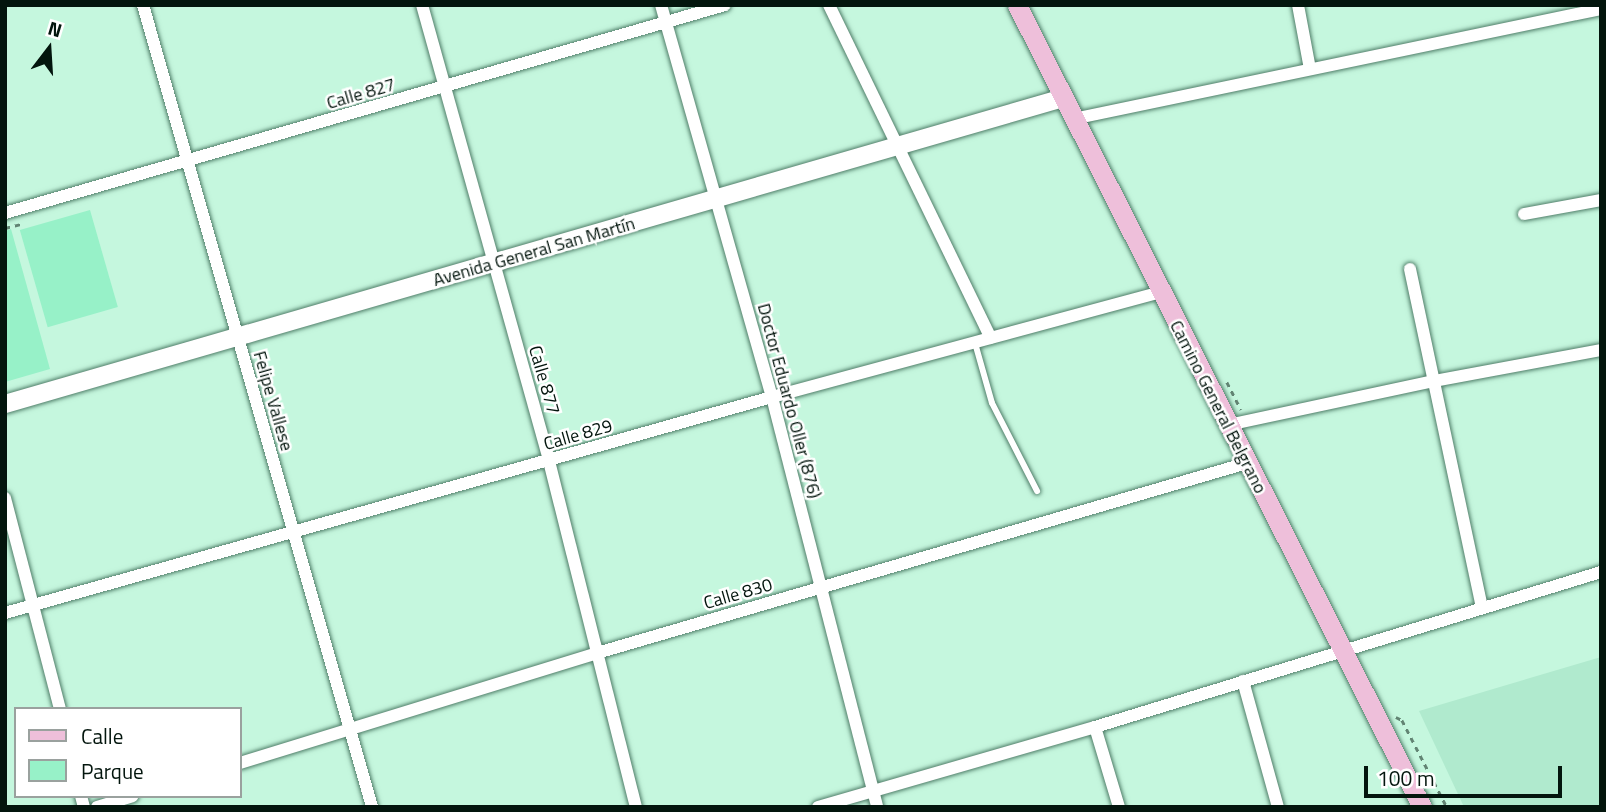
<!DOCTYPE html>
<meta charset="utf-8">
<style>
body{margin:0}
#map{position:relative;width:1606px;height:812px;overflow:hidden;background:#c5f7de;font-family:"Titillium Web",sans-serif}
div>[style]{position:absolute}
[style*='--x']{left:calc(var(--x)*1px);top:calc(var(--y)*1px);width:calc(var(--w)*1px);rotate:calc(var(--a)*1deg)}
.built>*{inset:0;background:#b0eace}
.green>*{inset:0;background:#97f1c8;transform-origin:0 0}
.path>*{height:2.5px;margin-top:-1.25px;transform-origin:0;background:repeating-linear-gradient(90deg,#628473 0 5px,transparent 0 10px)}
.roads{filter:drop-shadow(0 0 2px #507e69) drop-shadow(0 0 2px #507e69)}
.service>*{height:6px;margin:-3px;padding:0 3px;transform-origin:3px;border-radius:3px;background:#fff}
.minor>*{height:12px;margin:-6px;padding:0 6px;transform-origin:6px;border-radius:6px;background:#fff}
.secondary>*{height:18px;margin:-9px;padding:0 9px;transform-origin:9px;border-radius:9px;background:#fff}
.primary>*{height:19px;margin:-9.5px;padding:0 9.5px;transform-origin:9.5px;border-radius:9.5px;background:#eebfda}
span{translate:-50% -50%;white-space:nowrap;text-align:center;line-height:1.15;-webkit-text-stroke:5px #fff;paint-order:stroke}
.street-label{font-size:18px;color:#03150d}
.frame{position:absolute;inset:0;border:7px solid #03150d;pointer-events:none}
.legend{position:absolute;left:14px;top:707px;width:228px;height:91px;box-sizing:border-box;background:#fff;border:2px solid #9aa19e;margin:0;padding:9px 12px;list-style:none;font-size:21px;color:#03150d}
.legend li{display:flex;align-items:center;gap:14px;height:35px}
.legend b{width:35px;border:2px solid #9aa19e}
.north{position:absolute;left:14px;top:14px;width:70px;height:70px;-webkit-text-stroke:5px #fff;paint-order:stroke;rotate:17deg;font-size:19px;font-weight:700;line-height:28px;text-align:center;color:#03150d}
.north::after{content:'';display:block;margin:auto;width:24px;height:32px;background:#03150d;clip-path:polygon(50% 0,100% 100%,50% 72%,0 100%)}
.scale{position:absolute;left:1364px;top:766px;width:198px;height:32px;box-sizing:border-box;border:4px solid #03150d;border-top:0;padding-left:9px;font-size:21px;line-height:24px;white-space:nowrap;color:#03150d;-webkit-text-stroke:5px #fff;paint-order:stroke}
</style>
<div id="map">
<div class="built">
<div style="clip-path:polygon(1601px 657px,1601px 807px,1464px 807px,1419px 711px)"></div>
</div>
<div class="green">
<div style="left:90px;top:210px;width:101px;height:73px;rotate:74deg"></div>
<div style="clip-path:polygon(11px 229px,50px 369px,5px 382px,5px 231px)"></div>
</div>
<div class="path">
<div style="--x:5;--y:228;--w:16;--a:-14"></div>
<div style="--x:1227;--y:382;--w:31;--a:63"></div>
<div style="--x:1396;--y:717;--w:7;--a:27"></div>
<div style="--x:1402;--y:720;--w:98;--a:62.7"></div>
</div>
<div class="roads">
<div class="service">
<div style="--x:975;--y:343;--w:62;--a:74.2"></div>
<div style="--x:992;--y:403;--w:99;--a:62.9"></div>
</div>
<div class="minor">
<div style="--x:143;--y:5;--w:834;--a:74.06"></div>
<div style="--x:422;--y:5;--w:473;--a:74.4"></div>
<div style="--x:549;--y:461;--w:357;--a:75.9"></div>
<div style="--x:661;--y:5;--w:407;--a:74.2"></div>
<div style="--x:772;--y:397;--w:423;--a:75.6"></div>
<div style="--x:829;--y:5;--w:370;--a:64.1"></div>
<div style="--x:1298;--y:5;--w:65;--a:79.4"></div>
<div style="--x:1073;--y:119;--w:539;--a:-11.77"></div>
<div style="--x:5;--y:213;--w:749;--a:-16.11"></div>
<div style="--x:1524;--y:214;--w:78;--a:-10.3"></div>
<div style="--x:1410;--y:269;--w:346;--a:78"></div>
<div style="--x:1228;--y:425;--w:211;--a:-12.1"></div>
<div style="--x:1434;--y:381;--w:170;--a:-10.5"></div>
<div style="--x:5;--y:498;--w:218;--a:75.4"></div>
<div style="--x:5;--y:613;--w:797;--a:-15.73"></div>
<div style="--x:772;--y:397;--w:402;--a:-15.1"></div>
<div style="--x:1243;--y:681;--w:131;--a:74.5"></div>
<div style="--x:1095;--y:727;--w:84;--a:73.3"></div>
<div style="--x:240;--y:763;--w:374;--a:-17.1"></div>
<div style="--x:597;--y:653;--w:677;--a:-16.29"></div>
<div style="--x:81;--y:796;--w:11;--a:75"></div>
<div style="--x:97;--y:807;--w:37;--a:-17"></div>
<div style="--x:818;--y:807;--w:288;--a:-16.1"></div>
<div style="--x:1095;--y:727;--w:529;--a:-17.03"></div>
</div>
<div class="secondary">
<div style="--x:5;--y:404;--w:1101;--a:-16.13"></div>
</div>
<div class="primary">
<div style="--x:1017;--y:5;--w:898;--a:63.21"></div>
</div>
</div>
<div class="street-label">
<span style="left:361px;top:94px;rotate:-16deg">Calle 827</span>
<span style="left:534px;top:252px;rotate:-16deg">Avenida General San Martín</span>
<span style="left:544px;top:380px;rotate:74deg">Calle 877</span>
<span style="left:273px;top:401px;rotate:74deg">Felipe Vallese</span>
<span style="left:789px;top:401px;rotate:75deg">Doctor Eduardo Oller (876)</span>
<span style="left:1218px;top:407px;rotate:63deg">Camino General Belgrano</span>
<span style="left:578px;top:435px;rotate:-16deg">Calle 829</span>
<span style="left:738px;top:594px;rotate:-16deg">Calle 830</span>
</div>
<div class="frame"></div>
<ul class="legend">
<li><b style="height:9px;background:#eebfda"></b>Calle</li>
<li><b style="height:19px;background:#97f1c8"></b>Parque</li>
</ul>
<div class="north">N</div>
<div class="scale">100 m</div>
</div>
